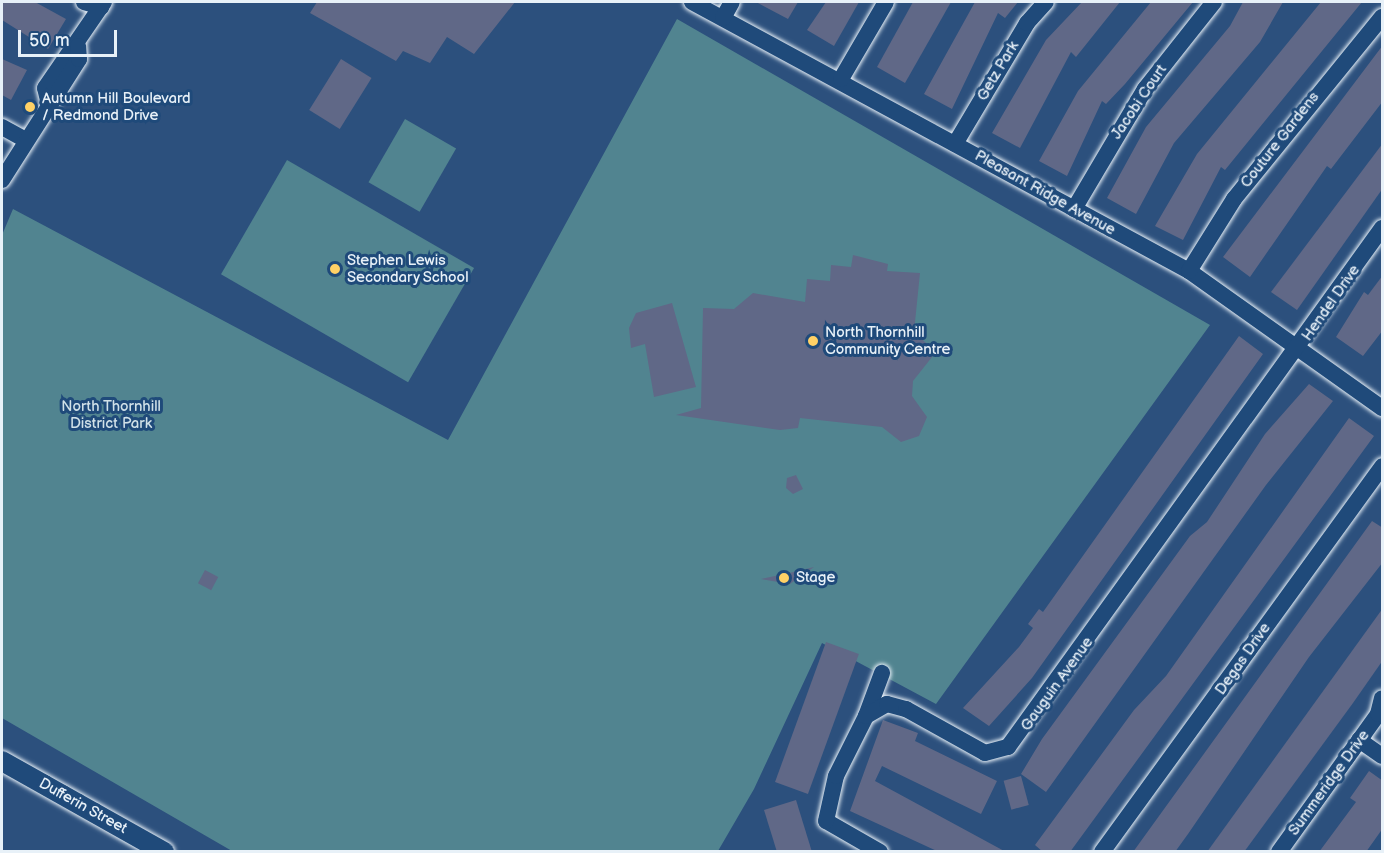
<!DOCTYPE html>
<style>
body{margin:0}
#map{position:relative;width:1384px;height:853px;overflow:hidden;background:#2c507d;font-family:"Balsamiq Sans",sans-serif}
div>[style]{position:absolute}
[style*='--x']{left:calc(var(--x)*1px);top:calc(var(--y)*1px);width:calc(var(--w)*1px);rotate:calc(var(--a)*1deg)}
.green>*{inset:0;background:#518490;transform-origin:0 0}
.building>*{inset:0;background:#606887;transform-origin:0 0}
.roads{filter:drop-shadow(0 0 2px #e8f1f8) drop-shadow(0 0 2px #e8f1f8)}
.minor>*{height:16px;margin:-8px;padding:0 8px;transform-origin:8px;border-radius:8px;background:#1f4a7a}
.major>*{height:20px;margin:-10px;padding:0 10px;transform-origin:10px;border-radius:10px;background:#1f4a7a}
.dots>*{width:16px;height:16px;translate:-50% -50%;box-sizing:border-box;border:3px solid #1f4a7a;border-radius:50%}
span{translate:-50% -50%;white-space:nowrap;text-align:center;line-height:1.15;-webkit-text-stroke:6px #1f4a7a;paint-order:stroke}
.street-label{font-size:15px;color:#e8f1f8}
.poi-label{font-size:15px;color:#e8f1f8}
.left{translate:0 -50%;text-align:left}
.park-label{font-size:15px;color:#d1e1e8}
.frame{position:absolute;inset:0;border:3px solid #e8f1f8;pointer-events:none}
.scale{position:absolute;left:18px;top:30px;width:99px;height:27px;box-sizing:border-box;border:3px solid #e8f1f8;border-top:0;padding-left:8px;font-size:18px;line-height:21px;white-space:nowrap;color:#e8f1f8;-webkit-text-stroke:4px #1f4a7a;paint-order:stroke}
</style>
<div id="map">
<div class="green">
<div style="clip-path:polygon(677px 19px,1210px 325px,936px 704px,822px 643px,754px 789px,718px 851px,232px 851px,2px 718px,2px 235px,13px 209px,448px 440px)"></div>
<div style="left:405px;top:119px;width:59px;height:73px;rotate:30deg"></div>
<div style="left:287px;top:160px;width:216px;height:132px;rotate:30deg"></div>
</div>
<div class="building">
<div style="clip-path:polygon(2px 2px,35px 2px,66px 19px,48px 49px,2px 20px)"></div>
<div style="clip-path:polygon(317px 2px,515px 2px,474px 54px,447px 37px,430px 63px,403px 51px,396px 61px,310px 13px)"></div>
<div style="clip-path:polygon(756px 2px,798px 2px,788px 19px)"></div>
<div style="clip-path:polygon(826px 2px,859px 2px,834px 46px,807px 30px)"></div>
<div style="clip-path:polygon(913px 2px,951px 2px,905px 83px,877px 67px)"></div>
<div style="clip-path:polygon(975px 2px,1018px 2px,1005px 18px,998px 13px,952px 109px,924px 94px)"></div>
<div style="clip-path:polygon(1082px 2px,1120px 2px,1076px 57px,1071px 52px,1020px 148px,992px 133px,1046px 40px)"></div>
<div style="clip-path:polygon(1151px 2px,1193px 2px,1125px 84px,1106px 104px,1102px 101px,1067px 176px,1039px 161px,1078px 91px)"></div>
<div style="clip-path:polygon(1243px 2px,1283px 2px,1260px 42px,1174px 143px,1136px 214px,1107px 198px,1146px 127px,1230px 26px)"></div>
<div style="clip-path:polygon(1321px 2px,1362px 2px,1225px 170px,1221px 167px,1183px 240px,1155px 226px,1197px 154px)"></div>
<div style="clip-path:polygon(1383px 45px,1383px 101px,1331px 169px,1327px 166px,1250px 277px,1223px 257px)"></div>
<div style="clip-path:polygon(2px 59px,27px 70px,11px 100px,2px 95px)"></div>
<div style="left:341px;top:59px;width:36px;height:60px;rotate:32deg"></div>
<div style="clip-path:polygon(1383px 143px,1383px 188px,1297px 310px,1271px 292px)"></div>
<div style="clip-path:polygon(853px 255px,888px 264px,887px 271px,920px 273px,914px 332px,936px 352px,913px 381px,912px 396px,927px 417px,919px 436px,901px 442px,882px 427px,800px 418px,798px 428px,780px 430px,676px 415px,701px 408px,703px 308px,734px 309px,753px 293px,805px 302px,807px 279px,830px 281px,831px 265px,851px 267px)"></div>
<div style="clip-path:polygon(1383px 275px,1383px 330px,1363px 356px,1336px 337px,1364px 292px,1368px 295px)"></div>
<div style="clip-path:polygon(672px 303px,696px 387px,654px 397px,645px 344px,631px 348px,629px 328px,636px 313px)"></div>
<div style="clip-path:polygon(1239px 336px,1263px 354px,1032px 678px,989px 726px,963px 708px,1019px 647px,1033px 628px,1028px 624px,1039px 609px,1043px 612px)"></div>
<div style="clip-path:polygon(1309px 384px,1333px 401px,1266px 485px,1046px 792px,1021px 774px,1042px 739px,1190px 536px,1207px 522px,1265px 434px)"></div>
<div style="clip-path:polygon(1349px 418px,1374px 436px,1070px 852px,1043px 852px,1035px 845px,1134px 710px,1166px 676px)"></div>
<div style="clip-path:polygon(796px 475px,803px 489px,793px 494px,786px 488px,787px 478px)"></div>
<div style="clip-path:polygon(1372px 521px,1383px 528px,1383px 562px,1309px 657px,1188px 834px,1175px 852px,1133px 852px)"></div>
<div style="clip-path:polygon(814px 567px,790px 584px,761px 579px,789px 573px)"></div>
<div style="left:205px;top:570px;width:15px;height:15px;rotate:28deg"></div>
<div style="clip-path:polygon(1383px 608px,1383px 660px,1353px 703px,1244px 852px,1207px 852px)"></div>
<div style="left:826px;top:642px;width:35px;height:149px;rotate:20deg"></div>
<div style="clip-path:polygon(883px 720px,918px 733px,915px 741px,997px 781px,981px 814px,882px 766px,875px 781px,1006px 852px,939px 852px,850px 811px)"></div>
<div style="clip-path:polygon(1369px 771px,1383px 781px,1383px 828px,1366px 852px,1319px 852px,1356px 802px,1350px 798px)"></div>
<div style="left:1021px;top:776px;width:30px;height:18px;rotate:75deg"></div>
<div style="clip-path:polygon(796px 800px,812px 852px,777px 852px,764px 810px)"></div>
</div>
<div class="roads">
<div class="minor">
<div style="--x:84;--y:2;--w:18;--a:16"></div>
<div style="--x:692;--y:2;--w:565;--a:28.42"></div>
<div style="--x:1189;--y:271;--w:237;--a:35.4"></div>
<div style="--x:723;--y:18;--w:18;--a:-61"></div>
<div style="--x:841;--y:79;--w:89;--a:-59.7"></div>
<div style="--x:48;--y:100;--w:12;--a:-104"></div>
<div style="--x:45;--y:88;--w:104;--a:-55.5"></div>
<div style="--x:2;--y:127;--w:25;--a:29"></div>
<div style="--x:955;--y:144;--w:141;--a:-59.2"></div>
<div style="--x:1027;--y:23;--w:28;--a:-48"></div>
<div style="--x:2;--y:180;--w:143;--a:-57.5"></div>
<div style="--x:79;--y:59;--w:13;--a:-94"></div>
<div style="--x:1074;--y:209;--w:139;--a:-59.4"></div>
<div style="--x:1145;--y:89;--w:111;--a:-51.6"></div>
<div style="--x:1189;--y:271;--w:85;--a:-58"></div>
<div style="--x:1234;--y:199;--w:235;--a:-50.9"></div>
<div style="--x:866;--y:716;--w:46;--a:-69.6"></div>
<div style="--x:1359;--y:740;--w:28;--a:35"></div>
<div style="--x:880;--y:852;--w:62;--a:-150.1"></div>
<div style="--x:826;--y:821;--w:46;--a:-77.5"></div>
<div style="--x:836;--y:776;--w:67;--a:-63.4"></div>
<div style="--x:866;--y:716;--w:24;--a:-30"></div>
<div style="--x:887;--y:704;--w:20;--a:15"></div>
<div style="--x:906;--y:709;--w:90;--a:29.1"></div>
<div style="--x:985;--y:753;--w:24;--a:-15"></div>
<div style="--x:1008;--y:747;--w:640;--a:-54.22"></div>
<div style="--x:1102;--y:852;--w:477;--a:-54"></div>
<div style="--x:1279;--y:852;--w:170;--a:-54.3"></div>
<div style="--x:1378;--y:714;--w:16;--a:-76"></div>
</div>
<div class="major">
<div style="--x:2;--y:761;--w:186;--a:29.3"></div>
</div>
</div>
<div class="dots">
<div style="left:30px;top:107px;background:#ffd166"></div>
<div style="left:335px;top:269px;background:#ffd166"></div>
<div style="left:813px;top:341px;background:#ffd166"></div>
<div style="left:784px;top:578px;background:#ffd166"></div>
</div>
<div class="street-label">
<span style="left:998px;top:71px;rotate:-59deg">Getz Park</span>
<span style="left:1139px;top:102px;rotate:-56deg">Jacobi Court</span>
<span style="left:1280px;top:140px;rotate:-52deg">Couture Gardens</span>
<span style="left:1045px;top:193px;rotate:29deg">Pleasant Ridge Avenue</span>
<span style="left:1331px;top:303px;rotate:-55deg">Hendel Drive</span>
<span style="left:1243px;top:659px;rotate:-55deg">Degas Drive</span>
<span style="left:1057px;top:684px;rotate:-54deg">Gauguin Avenue</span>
<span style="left:1329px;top:783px;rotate:-54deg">Summeridge Drive</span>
<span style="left:83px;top:806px;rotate:29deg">Dufferin Street</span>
</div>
<div class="poi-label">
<span class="left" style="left:42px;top:107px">Autumn Hill Boulevard<br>/ Redmond Drive</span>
<span class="left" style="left:347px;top:269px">Stephen Lewis<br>Secondary School</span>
<span class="left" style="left:825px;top:341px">North Thornhill<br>Community Centre</span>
<span class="left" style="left:796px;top:578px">Stage</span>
</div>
<div class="park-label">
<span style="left:111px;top:415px">North Thornhill<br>District Park</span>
</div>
<div class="frame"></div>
<div class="scale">50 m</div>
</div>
